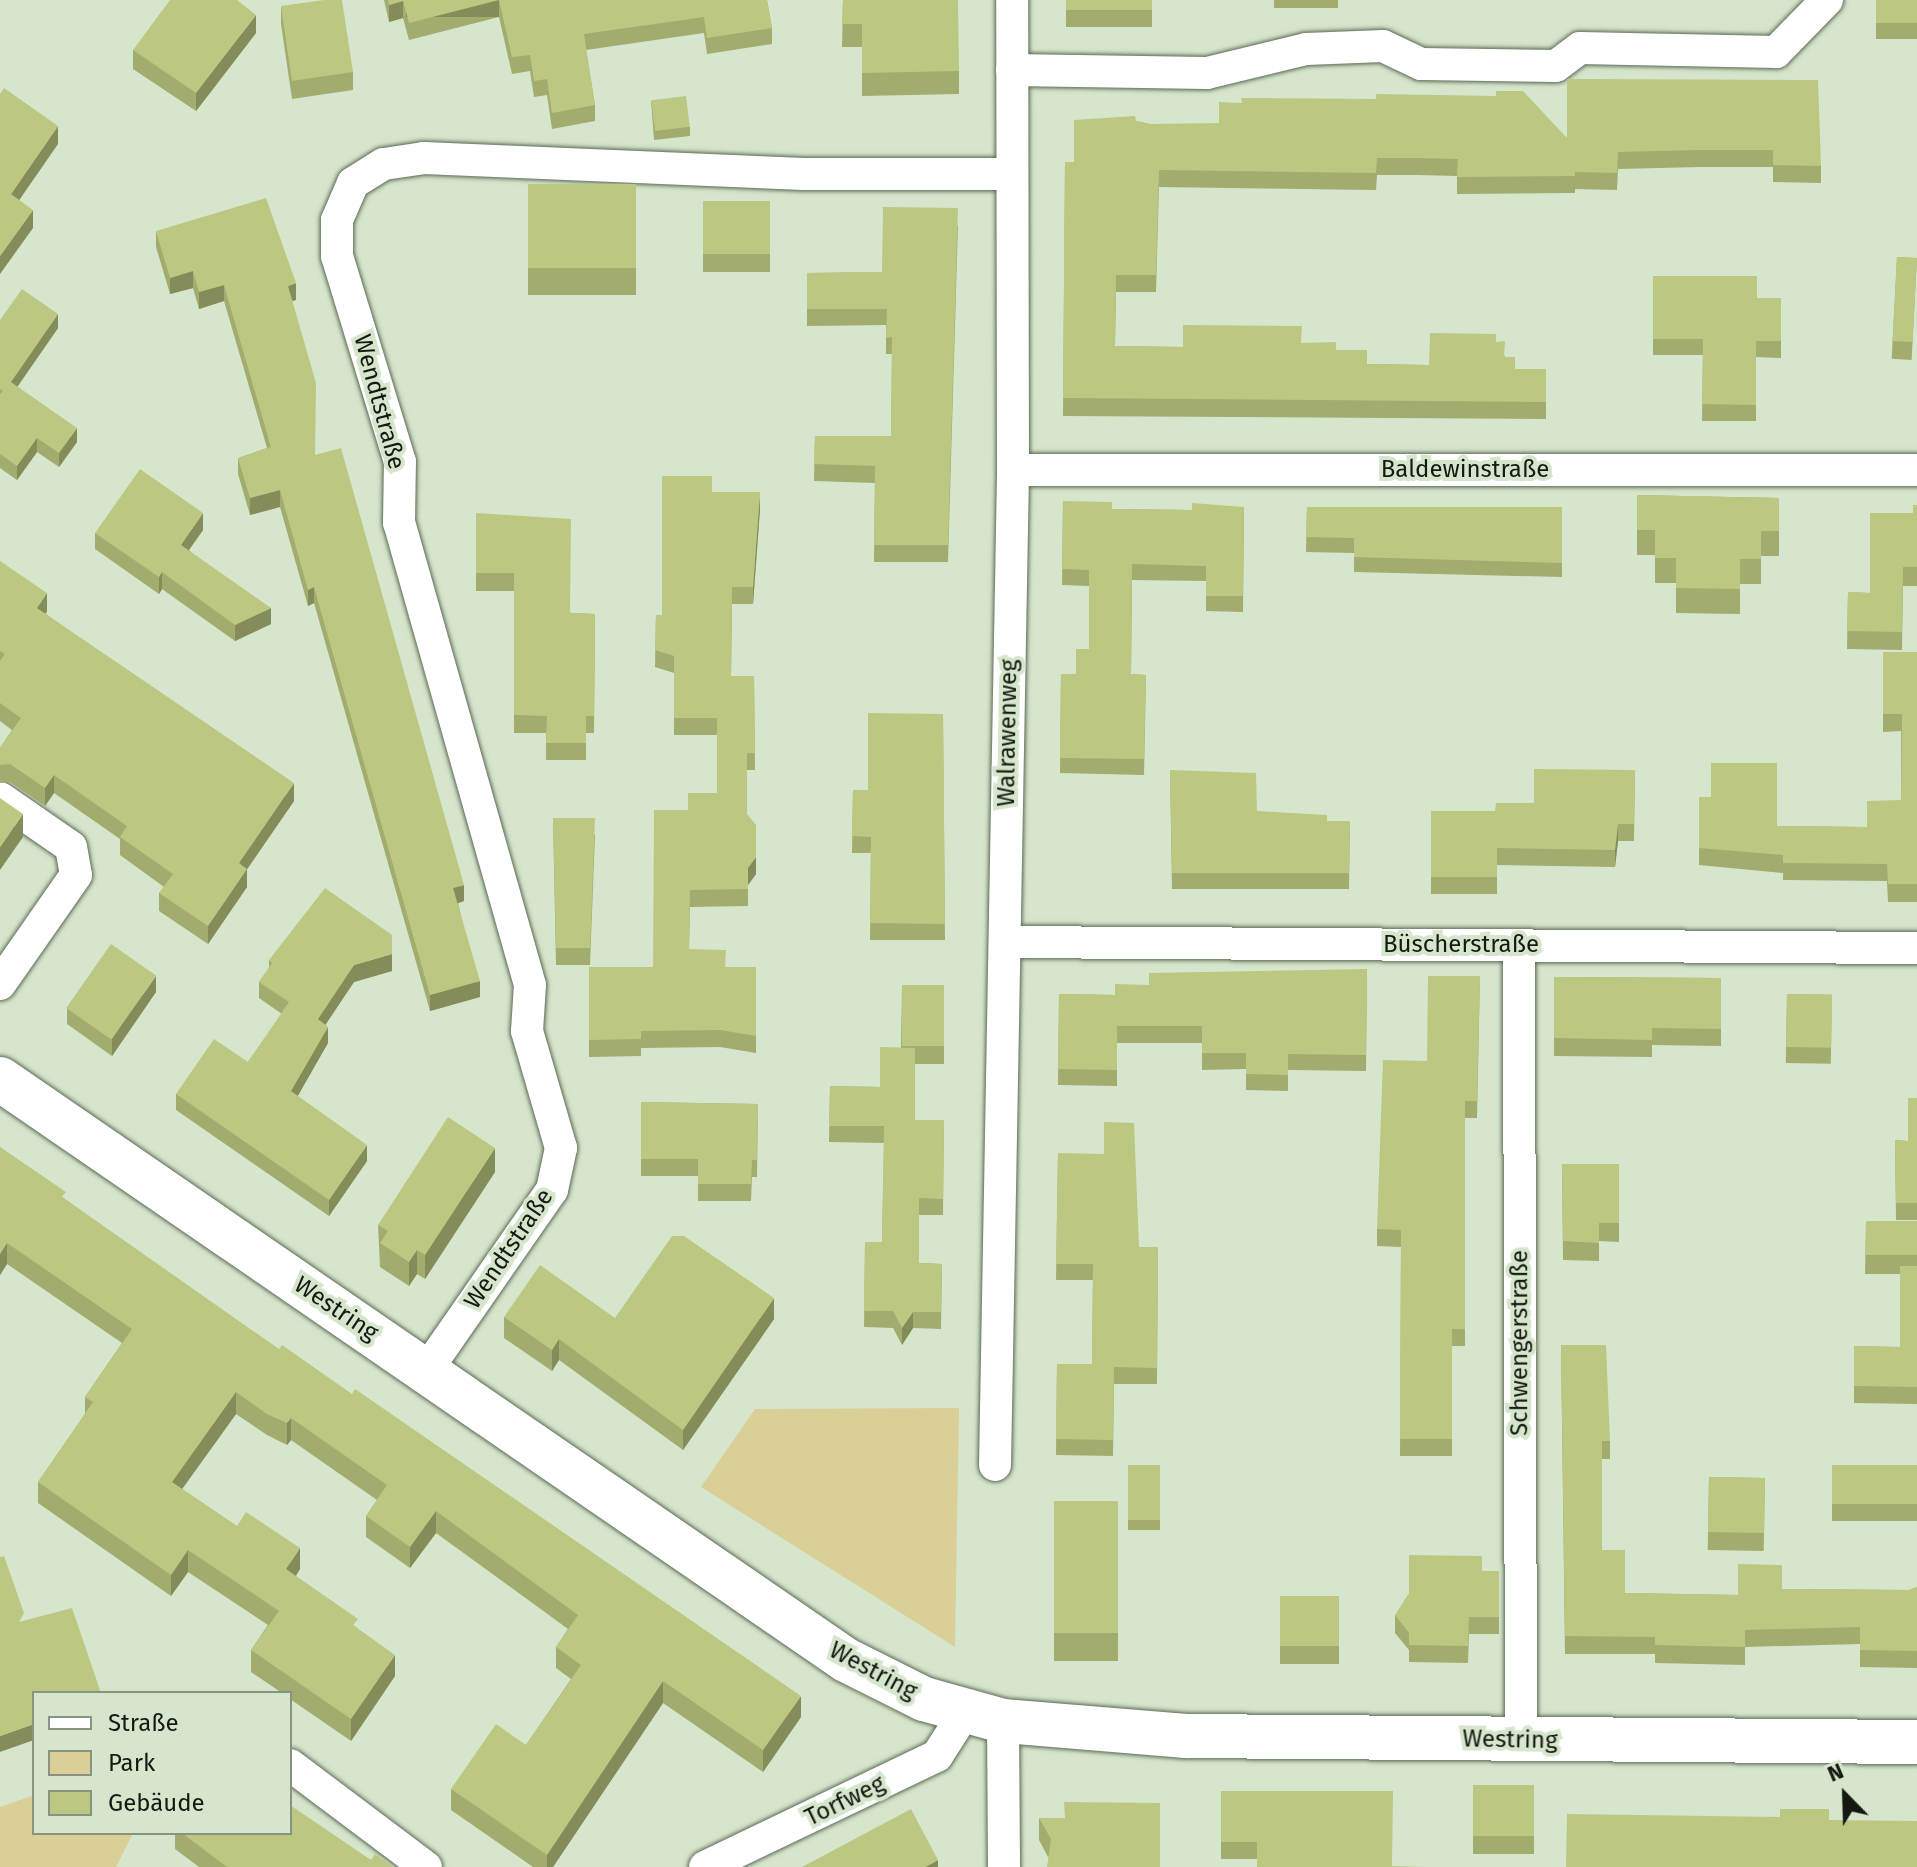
<!DOCTYPE html>
<meta charset="utf-8">
<style>
body{margin:0}
#map{position:relative;width:1917px;height:1867px;overflow:hidden;background:#d6e6cd;font-family:"Fira Sans",sans-serif}
div>[style]{position:absolute}
[style*='--x']{left:calc(var(--x)*1px);top:calc(var(--y)*1px);width:calc(var(--w)*1px);rotate:calc(var(--a)*1deg)}
.green>*{inset:0;background:#d9cf97}
.roads{filter:drop-shadow(0 0 2px #5c6a54) drop-shadow(0 0 2px #5c6a54)}
.street>*{height:32px;margin:-16px;padding:0 16px;transform-origin:16px;border-radius:16px;background:#fff}
.secondary>*{height:44px;margin:-22px;padding:0 22px;transform-origin:22px;border-radius:22px;background:#fff}
.wall>*{inset:0;background:#a2ac6f;transform-origin:0 0}
.shaded-wall>*{inset:0;background:#848c5a;transform-origin:0 0}
.building>*{inset:0;background:#bcc881;transform-origin:0 0}
span{translate:-50% -50%;white-space:nowrap;text-align:center;line-height:1.15;-webkit-text-stroke:8px #d6e6cd;paint-order:stroke}
.street-label{font-size:24px;color:#141911}
.legend{position:absolute;left:32px;top:1691px;width:260px;height:144px;box-sizing:border-box;background:#d6e6cd;border:2px solid #889482;margin:0;padding:10px 14px;list-style:none;font-size:24px;color:#141911}
.legend li{display:flex;align-items:center;gap:16px;height:40px}
.legend b{width:40px;border:2px solid #889482}
.north{position:absolute;left:1805px;top:1755px;width:80px;height:80px;-webkit-text-stroke:6px #d6e6cd;paint-order:stroke;rotate:337deg;font-size:22px;font-weight:700;line-height:32px;text-align:center;color:#141911}
.north::after{content:'';display:block;margin:auto;width:28px;height:36px;background:#141911;clip-path:polygon(50% 0,100% 100%,50% 72%,0 100%)}
</style>
<div id="map">
<div class="green">
<div style="clip-path:polygon(959px 1408px,955px 1647px,701px 1487px,755px 1409px)"></div>
<div style="clip-path:polygon(34px 1795px,34px 1833px,133px 1833px,116px 1867px,0 1867px,0 1807px)"></div>
</div>
<div class="roads">
<div class="street">
<div style="--x:1012;--y:70;--w:195;--a:0.9"></div>
<div style="--x:1207;--y:73;--w:102;--a:-13.6"></div>
<div style="--x:1306;--y:49;--w:77;--a:-2.2"></div>
<div style="--x:1383;--y:46;--w:42;--a:25.3"></div>
<div style="--x:1421;--y:64;--w:135;--a:0.8"></div>
<div style="--x:1556;--y:66;--w:30;--a:-37"></div>
<div style="--x:1580;--y:48;--w:196;--a:1.2"></div>
<div style="--x:1776;--y:52;--w:73;--a:-45.6"></div>
<div style="--x:1013;--y:470;--w:904;--a:0"></div>
<div style="--x:0;--y:798;--w:86;--a:34.6"></div>
<div style="--x:71;--y:847;--w:28;--a:80"></div>
<div style="--x:76;--y:875;--w:133;--a:124.9"></div>
<div style="--x:1005;--y:942;--w:912;--a:0.38"></div>
<div style="--x:1519;--y:946;--w:794;--a:89.86"></div>
<div style="--x:426;--y:1371;--w:221;--a:-55.2"></div>
<div style="--x:552;--y:1190;--w:43;--a:-77.9"></div>
<div style="--x:561;--y:1148;--w:122;--a:-106.2"></div>
<div style="--x:527;--y:1031;--w:46;--a:-86.3"></div>
<div style="--x:530;--y:985;--w:480;--a:-105.8"></div>
<div style="--x:399;--y:523;--w:61;--a:-89.1"></div>
<div style="--x:400;--y:462;--w:215;--a:-107"></div>
<div style="--x:337;--y:256;--w:36;--a:-90"></div>
<div style="--x:337;--y:220;--w:40;--a:-66.6"></div>
<div style="--x:353;--y:183;--w:36;--a:-32"></div>
<div style="--x:384;--y:164;--w:40;--a:-8.5"></div>
<div style="--x:424;--y:158;--w:380;--a:2.4"></div>
<div style="--x:804;--y:174;--w:207;--a:0"></div>
<div style="--x:995;--y:1465;--w:995;--a:-88.96"></div>
<div style="--x:1013;--y:470;--w:470;--a:-90.1"></div>
<div style="--x:1003;--y:1721;--w:146;--a:89.6"></div>
<div style="--x:290;--y:1765;--w:170;--a:36.9"></div>
<div style="--x:705;--y:1867;--w:257;--a:-25.6"></div>
<div style="--x:937;--y:1756;--w:52;--a:-57.5"></div>
</div>
<div class="secondary">
<div style="--x:0;--y:1079;--w:1026;--a:34.48"></div>
<div style="--x:846;--y:1660;--w:87;--a:26.6"></div>
<div style="--x:924;--y:1699;--w:82;--a:15.6"></div>
<div style="--x:1003;--y:1721;--w:183;--a:4.7"></div>
<div style="--x:1185;--y:1736;--w:732;--a:0.47"></div>
</div>
</div>
<div class="wall">
<div style="clip-path:polygon(384px 0,767px 0,772px 28px,772px 44px,707px 54px,704px 33px,586px 50px,595px 105px,595px 121px,552px 129px,547px 95px,534px 97px,530px 71px,512px 74px,499px 17px,409px 40px,403px 18px,389px 22px)"></div>
<div style="clip-path:polygon(843px 0,959px 71px,959px 94px,862px 96px,862px 47px,842px 47px)"></div>
<div style="left:1066px;top:0;width:86px;height:27px"></div>
<div style="left:1274px;top:0;width:64px;height:8px"></div>
<div style="left:1876px;top:0;width:41px;height:39px"></div>
<div style="clip-path:polygon(281px 6px,353px 72px,353px 90px,292px 99px,281px 24px)"></div>
<div style="clip-path:polygon(256px 33px,196px 111px,133px 69px,133px 50px)"></div>
<div style="clip-path:polygon(1567px 79px,1821px 166px,1821px 183px,1773px 182px,1773px 167px,1700px 167px,1618px 169px,1617px 190px,1575px 189px,1575px 193px,1457px 194px,1457px 176px,1417px 175px,1377px 175px,1376px 190px,1159px 187px,1156px 292px,1116px 292px,1115px 346px,1183px 347px,1302px 343px,1336px 350px,1367px 364px,1429px 365px,1496px 342px,1505px 357px,1515px 369px,1546px 369px,1546px 419px,1063px 416px,1065px 162px,1074px 162px,1136px 121px,1150px 124px,1567px 138px)"></div>
<div style="clip-path:polygon(651px 101px,690px 127px,690px 136px,654px 140px)"></div>
<div style="left:528px;top:184px;width:108px;height:111px"></div>
<div style="left:770px;top:201px;width:71px;height:67px;rotate:90deg"></div>
<div style="clip-path:polygon(958px 225px,948px 562px,874px 562px,875px 483px,814px 481px,815px 436px,891px 436px,892px 354px,886px 354px,886px 325px,807px 326px,807px 273px,882px 272px)"></div>
<div style="clip-path:polygon(156px 231px,296px 300px,292px 301px,315px 455px,464px 901px,458px 903px,480px 997px,430px 1011px,314px 603px,308px 606px,280px 507px,250px 515px,238px 474px,238px 458px,267px 448px,224px 301px,199px 309px,193px 288px,170px 294px,156px 247px)"></div>
<div style="left:1897px;top:257px;width:20px;height:102px;rotate:3deg"></div>
<div style="clip-path:polygon(1653px 276px,1757px 298px,1781px 298px,1781px 358px,1756px 357px,1756px 421px,1702px 421px,1703px 355px,1653px 355px)"></div>
<div style="clip-path:polygon(0 320px,58px 328px,17px 387px,77px 442px,59px 467px,37px 452px,17px 480px,0 468px)"></div>
<div style="clip-path:polygon(712px 492px,760px 509px,753px 604px,732px 604px,731px 676px,754px 676px,755px 770px,747px 770px,747px 814px,756px 874px,748px 885px,748px 906px,690px 907px,689px 949px,726px 967px,756px 967px,756px 1053px,720px 1047px,641px 1048px,641px 1056px,589px 1057px,589px 967px,653px 967px,688px 810px,717px 793px,717px 735px,674px 735px,674px 673px,655px 667px,656px 615px,662px 615px)"></div>
<div style="clip-path:polygon(1637px 495px,1779px 498px,1779px 556px,1761px 556px,1761px 584px,1740px 584px,1740px 614px,1676px 613px,1676px 583px,1655px 583px,1655px 555px,1637px 555px)"></div>
<div style="clip-path:polygon(1063px 501px,1112px 509px,1192px 510px,1244px 507px,1243px 612px,1206px 611px,1206px 581px,1132px 580px,1131px 674px,1146px 675px,1144px 775px,1060px 773px,1061px 674px,1076px 674px,1089px 649px,1089px 586px,1062px 585px)"></div>
<div style="clip-path:polygon(1917px 505px,1917px 586px,1903px 586px,1902px 650px,1847px 649px,1848px 592px,1870px 593px)"></div>
<div style="clip-path:polygon(1307px 507px,1562px 507px,1562px 577px,1354px 572px,1354px 553px,1306px 552px)"></div>
<div style="clip-path:polygon(476px 513px,571px 613px,595px 614px,594px 733px,586px 733px,586px 760px,546px 760px,546px 733px,514px 733px,514px 591px,476px 591px)"></div>
<div style="clip-path:polygon(203px 530px,189px 550px,271px 624px,235px 641px,162px 589px,159px 594px,95px 549px,95px 533px)"></div>
<div style="clip-path:polygon(0 561px,47px 611px,46px 614px,294px 801px,247px 869px,247px 887px,208px 944px,159px 911px,159px 893px,164px 887px,120px 855px,120px 839px,54px 793px,45px 806px,10px 782px,0 783px,0 748px,12px 730px,0 721px)"></div>
<div style="clip-path:polygon(1883px 652px,1917px 652px,1917px 902px,1888px 902px,1887px 881px,1783px 880px,1783px 873px,1699px 865px,1699px 797px,1777px 826px,1867px 827px,1901px 800px,1901px 731px,1883px 732px)"></div>
<div style="clip-path:polygon(943px 714px,945px 940px,870px 940px,871px 853px,852px 853px,853px 790px,868px 790px)"></div>
<div style="clip-path:polygon(1170px 770px,1257px 811px,1327px 821px,1350px 821px,1349px 889px,1172px 889px)"></div>
<div style="clip-path:polygon(1635px 770px,1634px 841px,1618px 841px,1615px 867px,1497px 865px,1497px 894px,1431px 894px,1431px 811px,1495px 811px,1534px 803px)"></div>
<div style="clip-path:polygon(553px 818px,595px 835px,590px 965px,556px 965px)"></div>
<div style="clip-path:polygon(269px 960px,392px 971px,354px 982px,325px 1025px,328px 1043px,297px 1096px,367px 1161px,329px 1216px,176px 1110px,176px 1094px,248px 1062px,282px 1014px,259px 998px,259px 982px,269px 968px)"></div>
<div style="clip-path:polygon(1367px 969px,1366px 1071px,1288px 1070px,1288px 1091px,1246px 1090px,1246px 1069px,1202px 1070px,1202px 1043px,1117px 1043px,1117px 1086px,1058px 1085px,1059px 994px,1115px 995px,1149px 985px)"></div>
<div style="clip-path:polygon(1480px 976px,1477px 1118px,1465px 1118px,1465px 1346px,1452px 1346px,1452px 1456px,1400px 1456px,1401px 1247px,1377px 1246px,1377px 1229px,1427px 1061px)"></div>
<div style="clip-path:polygon(1554px 977px,1721px 978px,1721px 1046px,1652px 1045px,1652px 1057px,1554px 1056px)"></div>
<div style="clip-path:polygon(902px 985px,944px 985px,944px 1064px,915px 1064px,915px 1120px,944px 1120px,943px 1215px,919px 1215px,919px 1263px,942px 1264px,941px 1329px,913px 1328px,902px 1345px,893px 1328px,864px 1327px,865px 1242px,882px 1242px,884px 1143px,829px 1142px,830px 1086px,880px 1087px,901px 1048px)"></div>
<div style="clip-path:polygon(156px 992px,112px 1056px,67px 1024px,67px 1008px)"></div>
<div style="left:1787px;top:994px;width:45px;height:69px;rotate:1deg"></div>
<div style="clip-path:polygon(1917px 1098px,1917px 1220px,1896px 1220px,1895px 1140px,1908px 1141px)"></div>
<div style="clip-path:polygon(641px 1102px,758px 1104px,757px 1177px,752px 1177px,751px 1201px,698px 1201px,698px 1176px,641px 1176px)"></div>
<div style="clip-path:polygon(0 1147px,66px 1200px,801px 1717px,763px 1772px,663px 1703px,553px 1867px,533px 1867px,451px 1810px,451px 1789px,526px 1745px,571px 1679px,556px 1668px,556px 1647px,568px 1629px,436px 1533px,410px 1568px,366px 1537px,366px 1516px,377px 1500px,291px 1440px,287px 1445px,267px 1435px,236px 1414px,182px 1489px,300px 1569px,296px 1576px,358px 1629px,395px 1676px,351px 1741px,290px 1699px,290px 1693px,282px 1693px,251px 1672px,251px 1650px,268px 1625px,188px 1572px,171px 1596px,38px 1503px,38px 1482px,85px 1414px,85px 1397px,122px 1343px,7px 1264px,0 1275px)"></div>
<div style="clip-path:polygon(1058px 1153px,1139px 1247px,1158px 1247px,1157px 1384px,1114px 1384px,1113px 1456px,1056px 1455px,1057px 1364px,1092px 1364px,1093px 1280px,1056px 1280px)"></div>
<div style="clip-path:polygon(1562px 1164px,1619px 1164px,1619px 1242px,1599px 1241px,1599px 1261px,1563px 1260px)"></div>
<div style="clip-path:polygon(495px 1172px,425px 1279px,417px 1274px,409px 1286px,380px 1267px,378px 1225px)"></div>
<div style="clip-path:polygon(1866px 1221px,1917px 1221px,1917px 1404px,1854px 1403px,1854px 1346px,1900px 1347px,1900px 1274px,1865px 1274px)"></div>
<div style="clip-path:polygon(504px 1317px,615px 1318px,774px 1319px,683px 1450px,559px 1360px,552px 1371px,504px 1338px)"></div>
<div style="clip-path:polygon(1561px 1345px,1610px 1441px,1610px 1459px,1602px 1459px,1602px 1550px,1625px 1593px,1738px 1595px,1782px 1589px,1909px 1590px,1917px 1587px,1917px 1668px,1860px 1667px,1860px 1644px,1745px 1647px,1745px 1665px,1655px 1663px,1655px 1654px,1565px 1654px)"></div>
<div style="left:1128px;top:1465px;width:32px;height:65px"></div>
<div style="left:1832px;top:1465px;width:85px;height:56px"></div>
<div style="left:1709px;top:1477px;width:56px;height:73px;rotate:1deg"></div>
<div style="left:1054px;top:1501px;width:64px;height:160px"></div>
<div style="clip-path:polygon(1482px 1571px,1499px 1571px,1499px 1634px,1469px 1634px,1468px 1663px,1409px 1662px,1409px 1650px,1395px 1633px,1395px 1615px)"></div>
<div style="left:1280px;top:1596px;width:59px;height:68px"></div>
<div style="left:1473px;top:1785px;width:61px;height:69px"></div>
<div style="clip-path:polygon(1221px 1791px,1392px 1866px,1257px 1867px,1257px 1859px,1221px 1859px)"></div>
<div style="clip-path:polygon(1160px 1803px,1048px 1857px,1039px 1840px,1039px 1818px,1065px 1818px)"></div>
<div style="clip-path:polygon(175px 1833px,290px 1833px,393px 1867px,199px 1867px,175px 1849px)"></div>
</div>
<div class="shaded-wall">
<div style="left:499px;top:0;width:17px;height:93px;rotate:90deg"></div>
<div style="clip-path:polygon(403px 1px,403px 18px,389px 22px,389px 5px)"></div>
<div style="clip-path:polygon(256px 15px,256px 33px,196px 111px,196px 93px)"></div>
<div style="clip-path:polygon(58px 126px,58px 144px,11px 212px,11px 194px)"></div>
<div style="clip-path:polygon(33px 210px,33px 228px,0 274px,0 256px)"></div>
<div style="clip-path:polygon(193px 271px,193px 288px,170px 294px,170px 278px)"></div>
<div style="clip-path:polygon(296px 283px,296px 300px,288px 302px,288px 286px)"></div>
<div style="clip-path:polygon(224px 285px,224px 301px,199px 309px,199px 292px)"></div>
<div style="clip-path:polygon(58px 314px,58px 328px,11px 396px,11px 382px)"></div>
<div style="clip-path:polygon(77px 428px,77px 442px,59px 467px,59px 453px)"></div>
<div style="clip-path:polygon(37px 438px,37px 452px,17px 480px,17px 466px)"></div>
<div style="clip-path:polygon(280px 490px,280px 507px,250px 515px,250px 498px)"></div>
<div style="clip-path:polygon(760px 492px,760px 509px,753px 604px,753px 587px)"></div>
<div style="clip-path:polygon(203px 513px,203px 530px,181px 561px,181px 545px)"></div>
<div style="clip-path:polygon(162px 572px,162px 589px,159px 594px,159px 577px)"></div>
<div style="clip-path:polygon(314px 587px,314px 603px,308px 606px,308px 590px)"></div>
<div style="clip-path:polygon(47px 593px,47px 611px,37px 626px,37px 608px)"></div>
<div style="clip-path:polygon(271px 608px,271px 624px,235px 641px,235px 625px)"></div>
<div style="clip-path:polygon(54px 775px,54px 793px,45px 806px,45px 788px)"></div>
<div style="clip-path:polygon(294px 783px,294px 801px,239px 881px,239px 863px)"></div>
<div style="clip-path:polygon(23px 814px,23px 837px,0 870px,0 847px)"></div>
<div style="clip-path:polygon(1618px 824px,1618px 841px,1615px 867px,1615px 850px)"></div>
<div style="clip-path:polygon(756px 857px,756px 874px,748px 885px,748px 868px)"></div>
<div style="clip-path:polygon(247px 869px,247px 887px,208px 944px,208px 926px)"></div>
<div style="clip-path:polygon(464px 885px,464px 901px,453px 905px,453px 888px)"></div>
<div style="clip-path:polygon(392px 954px,392px 971px,354px 982px,318px 1036px,318px 1019px,354px 965px)"></div>
<div style="clip-path:polygon(156px 976px,156px 992px,112px 1056px,112px 1039px)"></div>
<div style="clip-path:polygon(480px 981px,480px 997px,430px 1011px,430px 995px)"></div>
<div style="clip-path:polygon(328px 1027px,328px 1043px,291px 1108px,291px 1091px)"></div>
<div style="clip-path:polygon(367px 1145px,367px 1161px,329px 1216px,329px 1200px)"></div>
<div style="clip-path:polygon(495px 1148px,495px 1172px,425px 1279px,425px 1255px)"></div>
<div style="clip-path:polygon(7px 1243px,7px 1264px,0 1275px,0 1254px)"></div>
<div style="clip-path:polygon(417px 1250px,417px 1274px,409px 1286px,409px 1262px)"></div>
<div style="clip-path:polygon(774px 1298px,774px 1319px,683px 1450px,683px 1430px)"></div>
<div style="clip-path:polygon(913px 1312px,913px 1328px,902px 1345px,902px 1328px)"></div>
<div style="clip-path:polygon(559px 1339px,559px 1360px,552px 1371px,552px 1350px)"></div>
<div style="clip-path:polygon(236px 1392px,236px 1414px,172px 1503px,172px 1482px)"></div>
<div style="clip-path:polygon(291px 1418px,291px 1440px,287px 1445px,287px 1423px)"></div>
<div style="clip-path:polygon(436px 1511px,436px 1533px,410px 1568px,410px 1547px)"></div>
<div style="clip-path:polygon(300px 1548px,300px 1569px,286px 1590px,286px 1569px)"></div>
<div style="clip-path:polygon(188px 1550px,188px 1572px,171px 1596px,171px 1575px)"></div>
<div style="clip-path:polygon(395px 1655px,395px 1676px,351px 1741px,351px 1719px)"></div>
<div style="clip-path:polygon(663px 1681px,663px 1703px,553px 1867px,547px 1867px,547px 1855px)"></div>
<div style="clip-path:polygon(801px 1696px,801px 1717px,763px 1772px,763px 1750px)"></div>
<div style="clip-path:polygon(34px 1724px,34px 1740px,0 1752px,0 1736px)"></div>
<div style="clip-path:polygon(938px 1860px,938px 1867px,925px 1867px)"></div>
</div>
<div class="building">
<div style="clip-path:polygon(170px 0,237px 0,256px 15px,196px 93px,133px 50px)"></div>
<div style="clip-path:polygon(324px 0,342px 0,353px 72px,292px 81px,281px 6px)"></div>
<div style="clip-path:polygon(388px 0,767px 0,772px 28px,707px 38px,704px 17px,584px 34px,595px 105px,552px 113px,547px 79px,534px 81px,530px 55px,512px 57px,499px 0,409px 23px,403px 1px,389px 5px)"></div>
<div style="clip-path:polygon(843px 0,958px 0,959px 71px,862px 73px,862px 24px,842px 24px)"></div>
<div style="left:1066px;top:0;width:86px;height:10px"></div>
<div style="left:1876px;top:0;width:41px;height:23px"></div>
<div style="clip-path:polygon(1567px 79px,1818px 80px,1821px 166px,1773px 165px,1773px 150px,1700px 150px,1618px 152px,1617px 173px,1575px 172px,1575px 176px,1457px 177px,1458px 159px,1417px 158px,1377px 158px,1376px 173px,1159px 170px,1156px 275px,1116px 275px,1115px 346px,1183px 347px,1183px 325px,1302px 326px,1301px 343px,1336px 342px,1336px 350px,1367px 350px,1367px 364px,1429px 365px,1430px 333px,1496px 334px,1496px 342px,1505px 341px,1504px 357px,1515px 357px,1515px 369px,1546px 369px,1546px 402px,1063px 398px,1065px 162px,1074px 162px,1074px 120px,1135px 116px,1136px 121px,1150px 124px,1219px 123px,1219px 102px,1242px 103px,1241px 98px,1376px 99px,1376px 94px,1496px 96px,1496px 91px,1523px 91px,1567px 138px)"></div>
<div style="clip-path:polygon(4px 88px,58px 126px,11px 194px,33px 210px,0 256px,0 94px)"></div>
<div style="left:686px;top:96px;width:31px;height:35px;rotate:83deg"></div>
<div style="left:528px;top:184px;width:108px;height:84px"></div>
<div style="clip-path:polygon(266px 198px,296px 283px,288px 286px,316px 383px,315px 455px,341px 448px,464px 885px,453px 888px,480px 981px,430px 995px,314px 587px,308px 590px,280px 490px,250px 498px,238px 458px,271px 447px,224px 285px,199px 292px,193px 271px,170px 278px,156px 231px)"></div>
<div style="left:770px;top:201px;width:53px;height:67px;rotate:90deg"></div>
<div style="clip-path:polygon(883px 207px,958px 208px,948px 545px,874px 545px,875px 466px,814px 464px,815px 436px,891px 436px,892px 337px,886px 338px,887px 309px,807px 309px,807px 273px,882px 272px)"></div>
<div style="left:1897px;top:257px;width:20px;height:84px;rotate:3deg"></div>
<div style="clip-path:polygon(1653px 276px,1757px 276px,1757px 298px,1781px 298px,1781px 341px,1756px 341px,1756px 405px,1702px 404px,1703px 339px,1653px 339px)"></div>
<div style="clip-path:polygon(22px 289px,58px 314px,11px 382px,77px 428px,59px 453px,37px 438px,17px 466px,0 454px,0 394px,3px 391px,0 389px,0 320px)"></div>
<div style="clip-path:polygon(140px 469px,203px 513px,181px 545px,271px 608px,235px 625px,162px 572px,159px 577px,95px 533px)"></div>
<div style="clip-path:polygon(662px 476px,712px 476px,712px 492px,760px 492px,753px 587px,732px 587px,731px 676px,754px 676px,755px 753px,747px 753px,747px 814px,756px 825px,756px 857px,748px 868px,748px 889px,690px 890px,689px 949px,726px 950px,725px 967px,756px 967px,756px 1036px,720px 1030px,641px 1031px,641px 1039px,589px 1040px,589px 967px,653px 967px,654px 810px,688px 810px,688px 793px,717px 793px,717px 718px,674px 718px,674px 656px,655px 650px,656px 615px,662px 615px)"></div>
<div style="clip-path:polygon(1637px 495px,1779px 498px,1779px 531px,1761px 531px,1761px 559px,1740px 559px,1740px 589px,1676px 588px,1676px 558px,1655px 558px,1655px 530px,1637px 530px)"></div>
<div style="clip-path:polygon(1063px 501px,1112px 502px,1112px 509px,1192px 510px,1192px 503px,1244px 507px,1243px 596px,1206px 596px,1206px 566px,1132px 564px,1131px 674px,1146px 675px,1144px 759px,1060px 758px,1061px 674px,1076px 674px,1076px 649px,1089px 649px,1089px 570px,1062px 569px)"></div>
<div style="clip-path:polygon(1913px 505px,1917px 505px,1917px 567px,1903px 567px,1902px 632px,1847px 631px,1848px 592px,1870px 593px,1870px 513px,1913px 513px)"></div>
<div style="clip-path:polygon(1307px 507px,1562px 507px,1562px 563px,1354px 557px,1354px 538px,1306px 537px)"></div>
<div style="clip-path:polygon(476px 513px,571px 519px,570px 613px,595px 614px,594px 716px,586px 716px,586px 743px,546px 743px,547px 716px,514px 715px,514px 573px,476px 573px)"></div>
<div style="clip-path:polygon(0 561px,47px 593px,37px 608px,294px 783px,239px 863px,247px 869px,208px 926px,159px 893px,173px 874px,120px 837px,127px 826px,54px 775px,45px 788px,10px 764px,0 765px,0 748px,21px 718px,0 703px,0 661px,5px 654px,0 651px)"></div>
<div style="clip-path:polygon(1883px 652px,1917px 652px,1917px 884px,1888px 884px,1887px 864px,1783px 863px,1783px 855px,1699px 848px,1699px 797px,1711px 797px,1711px 763px,1777px 763px,1777px 826px,1867px 827px,1867px 801px,1901px 800px,1902px 714px,1883px 714px)"></div>
<div style="clip-path:polygon(868px 713px,943px 714px,945px 924px,870px 923px,871px 837px,852px 836px,853px 790px,868px 790px)"></div>
<div style="clip-path:polygon(1534px 769px,1635px 770px,1634px 824px,1618px 824px,1615px 850px,1497px 848px,1497px 877px,1431px 877px,1431px 811px,1495px 811px,1496px 803px,1534px 803px)"></div>
<div style="clip-path:polygon(1170px 770px,1256px 773px,1257px 811px,1327px 815px,1327px 821px,1350px 821px,1349px 873px,1172px 873px)"></div>
<div style="clip-path:polygon(0 798px,23px 814px,0 847px)"></div>
<div style="clip-path:polygon(553px 818px,595px 818px,590px 948px,556px 948px)"></div>
<div style="clip-path:polygon(325px 888px,392px 935px,392px 954px,354px 965px,318px 1019px,328px 1027px,291px 1091px,367px 1145px,329px 1200px,176px 1094px,214px 1039px,248px 1062px,289px 1002px,259px 982px,272px 963px,269px 960px)"></div>
<div style="left:111px;top:944px;width:55px;height:78px;rotate:35deg"></div>
<div style="clip-path:polygon(1367px 969px,1366px 1055px,1288px 1054px,1288px 1075px,1246px 1074px,1246px 1053px,1202px 1053px,1202px 1026px,1117px 1026px,1117px 1070px,1058px 1069px,1059px 994px,1115px 995px,1115px 984px,1149px 985px,1149px 973px)"></div>
<div style="clip-path:polygon(1428px 976px,1480px 976px,1477px 1101px,1465px 1101px,1465px 1329px,1452px 1329px,1452px 1439px,1400px 1439px,1401px 1230px,1377px 1229px,1383px 1060px,1427px 1061px)"></div>
<div style="clip-path:polygon(1554px 977px,1721px 978px,1721px 1029px,1652px 1028px,1652px 1040px,1554px 1038px)"></div>
<div style="left:902px;top:985px;width:42px;height:61px"></div>
<div style="left:1787px;top:994px;width:45px;height:53px;rotate:1deg"></div>
<div style="clip-path:polygon(880px 1047px,915px 1048px,915px 1120px,944px 1120px,943px 1199px,919px 1198px,919px 1263px,942px 1264px,941px 1312px,913px 1312px,902px 1328px,893px 1311px,864px 1311px,865px 1242px,882px 1242px,884px 1126px,829px 1126px,830px 1086px,880px 1087px)"></div>
<div style="clip-path:polygon(1908px 1098px,1917px 1098px,1917px 1203px,1896px 1203px,1895px 1140px,1908px 1141px)"></div>
<div style="clip-path:polygon(641px 1102px,758px 1104px,757px 1160px,752px 1160px,751px 1184px,698px 1184px,698px 1159px,641px 1159px)"></div>
<div style="clip-path:polygon(448px 1117px,495px 1148px,425px 1255px,417px 1250px,409px 1262px,380px 1243px,388px 1231px,378px 1225px)"></div>
<div style="clip-path:polygon(1104px 1122px,1134px 1123px,1139px 1247px,1158px 1247px,1157px 1368px,1114px 1367px,1113px 1440px,1056px 1439px,1057px 1364px,1092px 1364px,1093px 1264px,1056px 1264px,1058px 1153px,1104px 1154px)"></div>
<div style="clip-path:polygon(0 1147px,66px 1192px,62px 1197px,279px 1349px,282px 1345px,352px 1394px,355px 1389px,801px 1696px,763px 1750px,663px 1681px,547px 1855px,451px 1789px,496px 1724px,526px 1745px,581px 1665px,556px 1647px,578px 1615px,436px 1511px,410px 1547px,366px 1516px,387px 1485px,291px 1418px,287px 1423px,267px 1414px,236px 1392px,172px 1482px,237px 1526px,246px 1512px,300px 1548px,286px 1569px,358px 1619px,353px 1625px,395px 1655px,351px 1719px,251px 1650px,279px 1611px,188px 1550px,171px 1575px,38px 1482px,93px 1402px,85px 1397px,132px 1329px,7px 1243px,0 1254px)"></div>
<div style="clip-path:polygon(1562px 1164px,1619px 1164px,1619px 1223px,1599px 1223px,1599px 1243px,1563px 1241px)"></div>
<div style="left:1866px;top:1221px;width:51px;height:34px"></div>
<div style="clip-path:polygon(672px 1236px,684px 1236px,774px 1298px,683px 1430px,559px 1339px,552px 1350px,504px 1317px,540px 1265px,615px 1318px)"></div>
<div style="clip-path:polygon(1900px 1266px,1917px 1266px,1917px 1387px,1854px 1386px,1854px 1346px,1900px 1347px)"></div>
<div style="clip-path:polygon(1561px 1345px,1606px 1345px,1610px 1441px,1602px 1441px,1602px 1550px,1625px 1550px,1625px 1593px,1738px 1595px,1738px 1564px,1782px 1565px,1782px 1589px,1909px 1590px,1917px 1587px,1917px 1651px,1860px 1650px,1860px 1627px,1745px 1630px,1745px 1647px,1655px 1645px,1655px 1637px,1565px 1636px)"></div>
<div style="left:1128px;top:1465px;width:32px;height:55px"></div>
<div style="left:1832px;top:1465px;width:85px;height:39px"></div>
<div style="left:1709px;top:1477px;width:56px;height:55px;rotate:1deg"></div>
<div style="left:1054px;top:1501px;width:64px;height:132px"></div>
<div style="clip-path:polygon(1409px 1555px,1482px 1556px,1482px 1571px,1499px 1571px,1499px 1617px,1469px 1617px,1468px 1646px,1409px 1645px,1409px 1633px,1395px 1615px,1409px 1593px)"></div>
<div style="clip-path:polygon(4px 1556px,24px 1613px,19px 1622px,72px 1608px,101px 1693px,34px 1693px,34px 1724px,0 1736px,0 1557px)"></div>
<div style="left:1280px;top:1596px;width:59px;height:50px"></div>
<div style="left:1473px;top:1785px;width:61px;height:51px"></div>
<div style="clip-path:polygon(1221px 1791px,1393px 1791px,1392px 1866px,1425px 1867px,1257px 1867px,1257px 1842px,1221px 1842px)"></div>
<div style="clip-path:polygon(1064px 1802px,1160px 1803px,1160px 1867px,1047px 1867px,1051px 1839px,1039px 1818px,1065px 1818px)"></div>
<div style="clip-path:polygon(290px 1805px,371px 1860px,375px 1854px,393px 1867px,227px 1867px,182px 1833px,290px 1833px)"></div>
<div style="clip-path:polygon(911px 1809px,938px 1860px,925px 1867px,802px 1867px)"></div>
<div style="clip-path:polygon(1780px 1809px,1829px 1809px,1829px 1820px,1917px 1821px,1917px 1867px,1566px 1867px,1567px 1814px,1780px 1817px)"></div>
</div>
<div class="street-label">
<span style="left:379px;top:402px;rotate:75deg">Wendtstraße</span>
<span style="left:1465px;top:470px">Baldewinstraße</span>
<span style="left:1008px;top:733px;rotate:-89deg">Walrawenweg</span>
<span style="left:1461px;top:945px">Büscherstraße</span>
<span style="left:509px;top:1249px;rotate:-56deg">Wendtstraße</span>
<span style="left:336px;top:1309px;rotate:34deg">Westring</span>
<span style="left:1520px;top:1343px;rotate:-90deg">Schwengerstraße</span>
<span style="left:873px;top:1671px;rotate:28deg">Westring</span>
<span style="left:1510px;top:1740px;rotate:1deg">Westring</span>
<span style="left:845px;top:1801px;rotate:-26deg">Torfweg</span>
</div>
<ul class="legend">
<li><b style="height:10px;background:#fff"></b>Straße</li>
<li><b style="height:22px;background:#d9cf97"></b>Park</li>
<li><b style="height:22px;background:#bcc881"></b>Gebäude</li>
</ul>
<div class="north">N</div>
</div>
